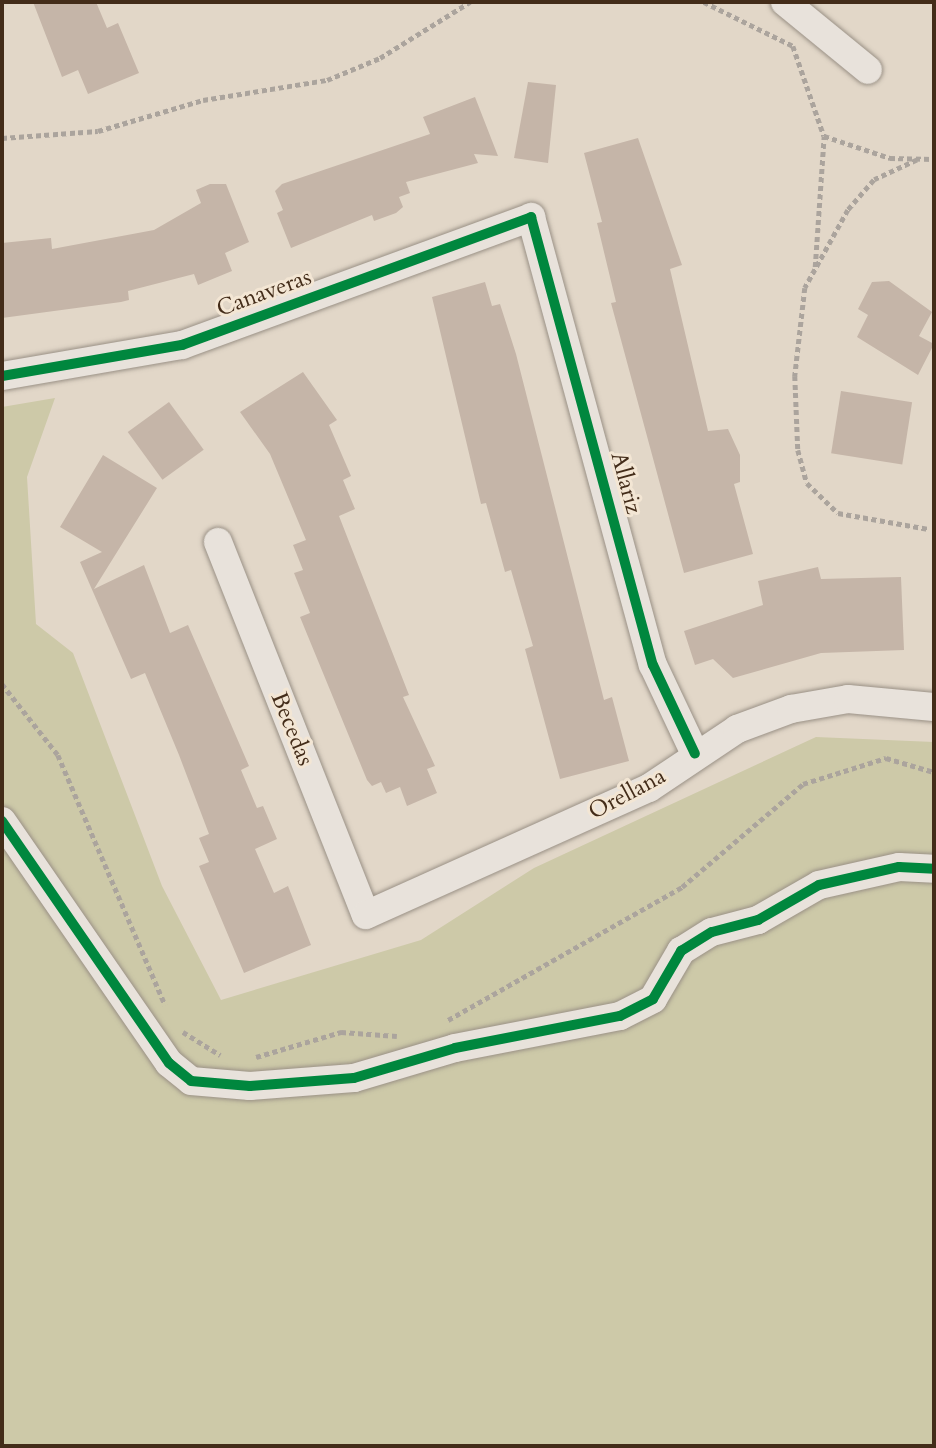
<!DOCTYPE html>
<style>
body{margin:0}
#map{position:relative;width:936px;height:1448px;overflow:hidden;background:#e2d7c8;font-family:Cardo,serif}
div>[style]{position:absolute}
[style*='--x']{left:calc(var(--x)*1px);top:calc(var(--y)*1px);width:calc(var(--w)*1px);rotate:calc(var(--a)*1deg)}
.green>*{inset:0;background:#cdc9a8}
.building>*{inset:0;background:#c5b5a8;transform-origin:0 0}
.path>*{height:4.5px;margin-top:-2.25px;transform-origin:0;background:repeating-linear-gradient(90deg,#aba49d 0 5px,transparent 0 8.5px)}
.roads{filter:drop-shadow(0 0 2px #9a9186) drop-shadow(0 0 2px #9a9186)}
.minor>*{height:28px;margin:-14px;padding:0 14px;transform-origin:14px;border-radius:14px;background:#e8e2db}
.cycleway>*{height:10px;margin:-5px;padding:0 5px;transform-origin:5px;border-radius:5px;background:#00873e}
span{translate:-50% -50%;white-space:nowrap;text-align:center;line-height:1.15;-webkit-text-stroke:6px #f3e6d4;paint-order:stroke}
.street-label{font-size:23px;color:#432c19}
.frame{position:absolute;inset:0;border:4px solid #432c19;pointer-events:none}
</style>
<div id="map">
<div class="green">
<div style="clip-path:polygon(55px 398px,27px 477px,36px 624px,73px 653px,162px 886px,221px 1000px,421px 940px,534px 868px,816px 737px,934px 742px,934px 1446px,2px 1446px,2px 407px)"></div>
</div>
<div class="building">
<div style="clip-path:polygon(33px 2px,96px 2px,107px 28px,118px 23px,139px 73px,88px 94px,78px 70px,62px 77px)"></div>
<div style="clip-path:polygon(528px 82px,556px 85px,548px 163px,514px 158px)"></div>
<div style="clip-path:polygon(475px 97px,498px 156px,474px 154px,478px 163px,406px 182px,410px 193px,399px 197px,403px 207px,396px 213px,374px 221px,372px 215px,291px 248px,277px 213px,283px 210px,275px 191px,282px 184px,430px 134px,423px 117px)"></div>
<div style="clip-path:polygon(638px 138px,682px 265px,670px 269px,708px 431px,728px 429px,740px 455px,740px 482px,734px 484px,753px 554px,684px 573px,611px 303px,616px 302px,597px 223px,602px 222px,584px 153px)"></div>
<div style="clip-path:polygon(210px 184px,226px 184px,249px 242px,225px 253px,232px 271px,198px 285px,194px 274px,128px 291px,129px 300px,121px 302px,2px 318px,2px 243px,51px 238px,52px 249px,154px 230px,201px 203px,196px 190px)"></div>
<div style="clip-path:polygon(889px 281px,932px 312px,919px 336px,934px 344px,918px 375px,857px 337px,868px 315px,858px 309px,872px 282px)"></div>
<div style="clip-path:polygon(485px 282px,492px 306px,500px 304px,516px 354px,604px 700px,612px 697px,629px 761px,560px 779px,525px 649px,533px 646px,511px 570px,505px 572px,486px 503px,481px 504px,432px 297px)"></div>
<div style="clip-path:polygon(303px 372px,337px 420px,329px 425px,351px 476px,343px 480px,355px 509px,339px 516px,409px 695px,403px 697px,435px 766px,427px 769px,437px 793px,407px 806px,400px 787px,386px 793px,381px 782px,372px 786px,367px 780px,300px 617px,310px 613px,294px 573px,303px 570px,293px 545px,306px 540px,270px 454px,240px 412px)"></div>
<div style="left:841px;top:391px;width:72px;height:63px;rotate:9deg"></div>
<div style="left:169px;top:402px;width:59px;height:51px;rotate:54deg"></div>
<div style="clip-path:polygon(103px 455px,157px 488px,94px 589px,144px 565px,170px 633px,188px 625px,249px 766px,241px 770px,257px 808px,263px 806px,277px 839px,255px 849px,274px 893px,288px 886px,311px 945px,244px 973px,199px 866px,209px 862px,199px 838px,209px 834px,179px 755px,145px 673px,131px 679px,80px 562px,102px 552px,60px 527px)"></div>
<div style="clip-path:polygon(818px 567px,821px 579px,901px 577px,904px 650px,821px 653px,733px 678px,713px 659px,695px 665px,684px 631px,763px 605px,758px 581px)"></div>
</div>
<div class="path">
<div style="--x:704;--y:2;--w:99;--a:26.3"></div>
<div style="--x:793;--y:46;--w:95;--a:71"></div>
<div style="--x:824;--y:136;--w:70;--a:18.4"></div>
<div style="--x:890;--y:158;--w:44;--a:1.3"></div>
<div style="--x:2;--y:138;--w:96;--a:-4.2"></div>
<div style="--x:98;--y:131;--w:109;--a:-16.4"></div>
<div style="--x:203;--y:100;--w:126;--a:-9.2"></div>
<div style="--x:327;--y:80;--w:57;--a:-22.5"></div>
<div style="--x:380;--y:58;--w:106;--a:-31.9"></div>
<div style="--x:917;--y:160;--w:47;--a:155.1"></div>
<div style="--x:874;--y:180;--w:40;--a:131"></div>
<div style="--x:848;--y:210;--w:89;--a:118.9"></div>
<div style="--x:805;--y:288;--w:89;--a:96.5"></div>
<div style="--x:795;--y:376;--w:74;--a:87.7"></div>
<div style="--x:798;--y:450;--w:34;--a:75"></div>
<div style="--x:807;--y:483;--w:43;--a:44.1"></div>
<div style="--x:838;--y:513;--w:92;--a:10"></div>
<div style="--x:815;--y:267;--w:131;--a:-86.1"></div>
<div style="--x:2;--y:684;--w:90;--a:51.7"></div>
<div style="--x:58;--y:755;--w:272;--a:66.8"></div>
<div style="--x:448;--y:1020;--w:269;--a:-29.6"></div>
<div style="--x:682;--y:887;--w:159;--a:-40.4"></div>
<div style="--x:803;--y:784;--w:87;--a:-17.4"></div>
<div style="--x:886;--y:758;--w:50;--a:16.3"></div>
<div style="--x:183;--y:1032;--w:44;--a:31.9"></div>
<div style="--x:256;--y:1057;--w:89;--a:-16.4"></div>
<div style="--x:341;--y:1032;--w:56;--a:4.1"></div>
</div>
<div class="roads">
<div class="minor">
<div style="--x:785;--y:2;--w:107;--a:39.3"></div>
<div style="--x:2;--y:376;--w:183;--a:-9.8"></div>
<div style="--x:182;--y:345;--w:372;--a:-20.1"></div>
<div style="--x:531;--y:217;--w:464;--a:74.8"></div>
<div style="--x:653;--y:665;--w:98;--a:64.7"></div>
<div style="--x:218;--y:542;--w:401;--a:68.4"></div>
<div style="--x:366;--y:915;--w:310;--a:-24.2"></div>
<div style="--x:649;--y:788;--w:106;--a:-33.8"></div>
<div style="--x:737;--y:729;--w:58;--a:-20.3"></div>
<div style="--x:791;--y:709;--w:58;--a:-10"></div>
<div style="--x:848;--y:699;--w:86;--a:5.3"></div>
<div style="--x:2;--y:821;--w:294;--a:55.4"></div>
<div style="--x:169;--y:1063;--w:28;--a:39"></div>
<div style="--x:191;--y:1081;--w:59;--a:4.8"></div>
<div style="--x:250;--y:1086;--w:104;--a:-4.4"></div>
<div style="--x:354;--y:1078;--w:105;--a:-16.5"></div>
<div style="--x:455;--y:1048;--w:168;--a:-11"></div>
<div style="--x:620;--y:1016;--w:37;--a:-27"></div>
<div style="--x:653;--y:999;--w:56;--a:-59.7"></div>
<div style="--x:681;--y:951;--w:36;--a:-32"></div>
<div style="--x:712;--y:932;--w:48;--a:-14.6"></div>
<div style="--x:758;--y:920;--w:70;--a:-29.8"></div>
<div style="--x:819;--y:885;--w:82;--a:-12.7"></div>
<div style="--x:899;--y:867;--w:35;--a:3"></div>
</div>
</div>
<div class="cycleway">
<div style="--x:2;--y:376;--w:183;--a:-9.8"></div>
<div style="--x:182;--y:345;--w:372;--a:-20.1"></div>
<div style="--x:531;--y:217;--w:464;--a:74.8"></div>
<div style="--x:653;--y:665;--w:98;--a:64.7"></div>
<div style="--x:2;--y:821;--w:294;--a:55.4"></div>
<div style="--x:169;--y:1063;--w:28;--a:39"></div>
<div style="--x:191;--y:1081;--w:59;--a:4.8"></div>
<div style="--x:250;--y:1086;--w:104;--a:-4.4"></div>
<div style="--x:354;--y:1078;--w:105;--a:-16.5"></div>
<div style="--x:455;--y:1048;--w:168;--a:-11"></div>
<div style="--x:620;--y:1016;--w:37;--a:-27"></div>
<div style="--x:653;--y:999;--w:56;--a:-59.7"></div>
<div style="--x:681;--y:951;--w:36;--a:-32"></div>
<div style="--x:712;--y:932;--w:48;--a:-14.6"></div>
<div style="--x:758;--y:920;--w:70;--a:-29.8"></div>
<div style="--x:819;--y:885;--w:82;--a:-12.7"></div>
<div style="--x:899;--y:867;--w:35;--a:3"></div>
</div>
<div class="street-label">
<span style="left:264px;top:293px;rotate:-20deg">Canaveras</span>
<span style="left:626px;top:483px;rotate:75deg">Allariz</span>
<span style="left:292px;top:729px;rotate:68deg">Becedas</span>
<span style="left:627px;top:794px;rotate:-28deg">Orellana</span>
</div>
<div class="frame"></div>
</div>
